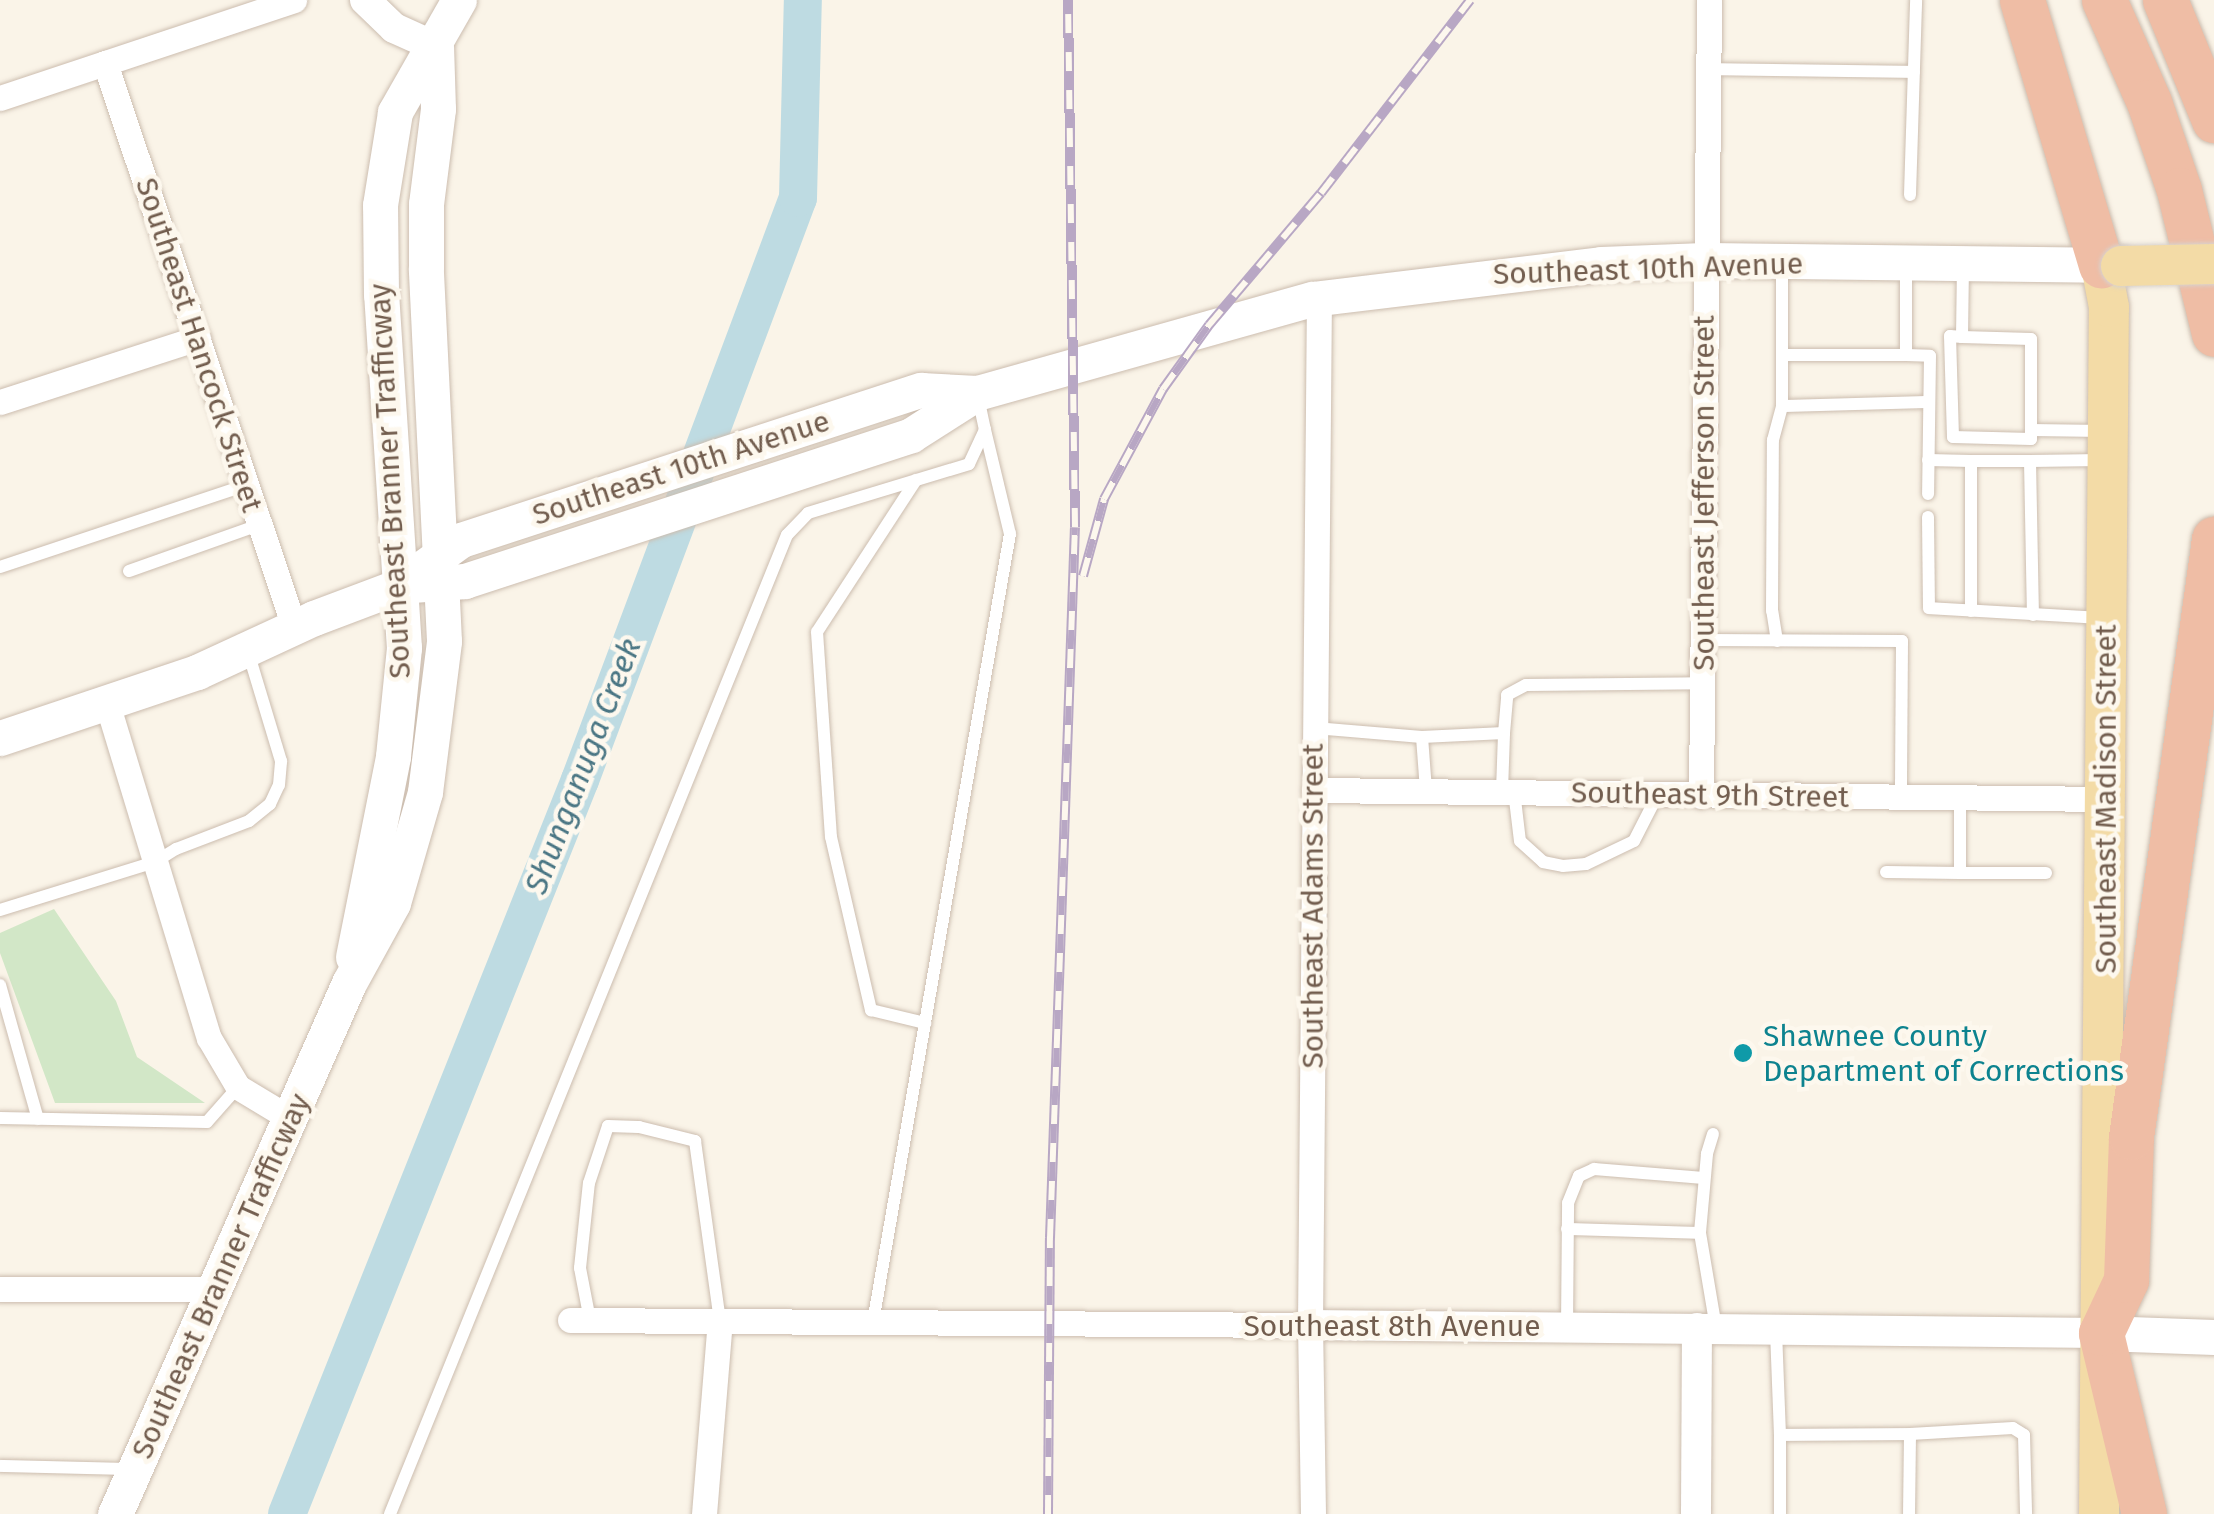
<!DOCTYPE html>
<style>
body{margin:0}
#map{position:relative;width:2214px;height:1514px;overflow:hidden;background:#faf4e8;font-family:"Fira Sans",sans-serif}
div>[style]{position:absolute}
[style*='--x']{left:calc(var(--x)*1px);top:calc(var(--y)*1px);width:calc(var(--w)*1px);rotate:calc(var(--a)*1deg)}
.green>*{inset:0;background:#d2e7c7}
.river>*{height:38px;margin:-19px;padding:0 19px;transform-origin:19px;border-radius:19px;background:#bedbe2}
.roads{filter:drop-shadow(0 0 2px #ccbdaf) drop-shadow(0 0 2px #ccbdaf)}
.service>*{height:12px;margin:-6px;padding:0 6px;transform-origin:6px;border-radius:6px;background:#fff}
.minor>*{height:25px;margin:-12.5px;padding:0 12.5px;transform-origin:12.5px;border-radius:12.5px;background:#fff}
.tertiary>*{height:30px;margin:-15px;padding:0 15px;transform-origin:15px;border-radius:15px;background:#fff}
.secondary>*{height:35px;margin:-17.5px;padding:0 17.5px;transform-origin:17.5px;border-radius:17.5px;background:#fff}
.primary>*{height:40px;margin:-20px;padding:0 20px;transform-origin:20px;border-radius:20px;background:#f3dba6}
.motorway>*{height:45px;margin:-22.5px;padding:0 22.5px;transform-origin:22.5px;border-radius:22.5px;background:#efbda5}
.rail>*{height:10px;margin-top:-5px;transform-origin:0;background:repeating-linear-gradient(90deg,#fdf8ee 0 19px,#b8a7c4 0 38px);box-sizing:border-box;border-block:2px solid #b8a7c4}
.bridges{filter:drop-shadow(0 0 2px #d8d2cd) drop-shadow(0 0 2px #d8d2cd)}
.primary-bridge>*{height:40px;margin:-20px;padding:0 20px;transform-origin:20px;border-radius:20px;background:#f3dba6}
.dots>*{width:28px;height:28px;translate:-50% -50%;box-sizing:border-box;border:5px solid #fdf8ee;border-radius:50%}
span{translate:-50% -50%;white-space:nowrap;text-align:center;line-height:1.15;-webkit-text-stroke:9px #fdf8ee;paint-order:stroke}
.street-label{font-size:30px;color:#725d4e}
.culture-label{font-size:30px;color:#0d838f}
.left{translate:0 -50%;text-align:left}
.water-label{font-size:32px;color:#4a7684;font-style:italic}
</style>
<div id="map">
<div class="green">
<div style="clip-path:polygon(54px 909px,116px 1001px,137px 1057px,205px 1103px,55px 1103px,0 953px,0 933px)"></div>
</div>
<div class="river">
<div style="--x:287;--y:1514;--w:790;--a:-68.24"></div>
<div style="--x:580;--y:780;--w:621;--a:-69.47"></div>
<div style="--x:798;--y:198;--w:198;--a:-88.6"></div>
</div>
<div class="roads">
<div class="service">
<div style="--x:1707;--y:69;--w:207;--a:0.8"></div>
<div style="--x:1910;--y:195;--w:195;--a:-88.2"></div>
<div style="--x:1782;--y:263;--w:92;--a:90"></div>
<div style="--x:1782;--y:355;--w:124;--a:0"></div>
<div style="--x:1906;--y:355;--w:90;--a:-90"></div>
<div style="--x:1962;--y:337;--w:12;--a:-175"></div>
<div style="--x:1950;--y:336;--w:101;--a:88.3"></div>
<div style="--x:1953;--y:437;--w:78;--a:1.5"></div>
<div style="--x:2031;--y:439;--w:100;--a:-90"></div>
<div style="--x:2031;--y:339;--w:69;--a:-178.3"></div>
<div style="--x:1962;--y:337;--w:71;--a:-89.2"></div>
<div style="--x:1906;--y:355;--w:24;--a:2"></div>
<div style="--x:1930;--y:356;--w:138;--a:90.8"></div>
<div style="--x:1782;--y:406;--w:147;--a:-1.6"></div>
<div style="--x:2031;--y:430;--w:73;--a:0.8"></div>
<div style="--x:1928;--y:460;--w:43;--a:1.3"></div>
<div style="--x:2030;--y:461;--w:72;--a:-0.8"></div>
<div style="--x:916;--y:480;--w:181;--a:123.1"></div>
<div style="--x:817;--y:632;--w:205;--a:86.1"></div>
<div style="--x:831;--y:837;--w:178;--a:77"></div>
<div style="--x:871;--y:1010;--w:56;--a:13.5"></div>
<div style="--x:1928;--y:517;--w:91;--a:89.4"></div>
<div style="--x:1929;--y:608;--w:171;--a:3.3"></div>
<div style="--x:0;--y:567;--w:259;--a:-18.4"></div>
<div style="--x:129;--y:571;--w:138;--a:-19.5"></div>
<div style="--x:1971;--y:611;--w:150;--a:-90"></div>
<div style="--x:1971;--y:461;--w:59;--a:0"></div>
<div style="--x:2030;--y:461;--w:154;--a:88.9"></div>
<div style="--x:1704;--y:640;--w:198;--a:0.3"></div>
<div style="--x:1902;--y:641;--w:156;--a:90.4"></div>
<div style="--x:1777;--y:641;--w:30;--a:-99"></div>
<div style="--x:1772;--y:611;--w:171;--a:-89.7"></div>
<div style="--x:1773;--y:440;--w:35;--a:-75"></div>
<div style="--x:1782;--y:406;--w:51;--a:-90"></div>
<div style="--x:1315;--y:728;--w:107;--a:4.8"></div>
<div style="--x:1422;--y:737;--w:82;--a:-2.8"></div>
<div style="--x:1504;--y:733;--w:38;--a:-85"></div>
<div style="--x:1507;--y:695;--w:21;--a:-28"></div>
<div style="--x:1526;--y:685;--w:177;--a:-0.6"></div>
<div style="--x:1422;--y:737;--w:53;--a:85.7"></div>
<div style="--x:1502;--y:791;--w:58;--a:-88"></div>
<div style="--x:1514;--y:791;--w:50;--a:83.2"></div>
<div style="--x:1520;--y:841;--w:31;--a:42"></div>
<div style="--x:1543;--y:862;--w:20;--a:11"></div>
<div style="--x:1563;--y:866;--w:23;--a:-5"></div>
<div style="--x:1586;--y:864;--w:53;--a:-25.6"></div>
<div style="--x:1634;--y:841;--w:51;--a:-62.9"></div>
<div style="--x:1960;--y:798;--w:75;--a:90"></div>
<div style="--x:1960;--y:873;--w:86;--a:0"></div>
<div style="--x:1886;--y:872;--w:74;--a:0.8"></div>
<div style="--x:0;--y:910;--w:162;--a:-17.2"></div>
<div style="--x:155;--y:862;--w:25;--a:-32"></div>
<div style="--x:176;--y:849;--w:78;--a:-21"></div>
<div style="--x:249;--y:821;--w:27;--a:-39"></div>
<div style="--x:270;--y:804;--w:21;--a:-65"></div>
<div style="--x:279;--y:785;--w:24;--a:-85"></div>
<div style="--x:281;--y:761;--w:114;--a:-106.8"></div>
<div style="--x:0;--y:985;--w:139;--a:74.2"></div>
<div style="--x:0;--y:1118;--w:207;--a:1.1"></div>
<div style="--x:207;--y:1122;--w:47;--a:-48.5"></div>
<div style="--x:1713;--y:1134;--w:21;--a:107"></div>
<div style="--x:1707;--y:1154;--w:79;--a:95.1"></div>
<div style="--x:1700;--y:1233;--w:96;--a:80.4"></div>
<div style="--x:1567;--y:1229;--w:133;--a:1.7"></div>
<div style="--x:590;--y:1320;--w:53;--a:-100.9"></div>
<div style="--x:580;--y:1268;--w:85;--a:-84"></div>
<div style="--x:589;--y:1183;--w:60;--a:-71.6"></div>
<div style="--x:608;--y:1126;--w:31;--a:2"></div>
<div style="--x:639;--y:1127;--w:58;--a:14"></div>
<div style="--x:695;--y:1141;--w:182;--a:82.1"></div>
<div style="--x:873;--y:1322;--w:800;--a:-80.14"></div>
<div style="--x:1010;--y:534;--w:107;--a:-103.5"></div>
<div style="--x:1567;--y:1327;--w:124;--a:-89.5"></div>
<div style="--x:1568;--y:1203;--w:29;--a:-68"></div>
<div style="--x:1579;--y:1176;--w:17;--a:-25"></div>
<div style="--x:1594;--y:1169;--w:110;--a:4.7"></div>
<div style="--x:1776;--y:1331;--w:104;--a:87.8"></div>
<div style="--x:1910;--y:1434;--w:103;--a:-3.3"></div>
<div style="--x:2013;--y:1428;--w:13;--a:32"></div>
<div style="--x:2024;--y:1435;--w:79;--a:88.5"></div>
<div style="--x:0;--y:1466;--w:132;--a:1.3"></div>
<div style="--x:390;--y:1514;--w:1056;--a:-67.93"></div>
<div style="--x:787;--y:535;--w:30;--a:-46"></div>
<div style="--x:808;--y:513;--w:168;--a:-16.9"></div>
<div style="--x:969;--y:464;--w:38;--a:-65"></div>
<div style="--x:985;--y:430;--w:35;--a:-102"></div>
<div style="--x:1780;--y:1514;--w:79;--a:-90"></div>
<div style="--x:1780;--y:1435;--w:130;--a:-0.4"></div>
<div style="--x:1910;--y:1434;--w:80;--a:90.7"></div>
</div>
<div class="minor">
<div style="--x:105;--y:63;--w:595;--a:71.47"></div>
<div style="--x:0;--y:98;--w:310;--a:-18.4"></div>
<div style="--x:0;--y:402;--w:208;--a:-17.9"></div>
<div style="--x:107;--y:703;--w:350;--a:73.1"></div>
<div style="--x:209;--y:1038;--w:57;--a:59.4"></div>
<div style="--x:238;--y:1087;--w:62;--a:31.1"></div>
<div style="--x:1314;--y:790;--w:793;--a:0.65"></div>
<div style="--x:1701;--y:796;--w:796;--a:-89.42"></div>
<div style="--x:0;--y:1289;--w:215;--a:0"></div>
<div style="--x:570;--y:1320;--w:740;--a:0.39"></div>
<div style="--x:704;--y:1514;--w:194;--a:-85.3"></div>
<div style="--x:1313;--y:1514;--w:189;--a:-90.9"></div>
<div style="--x:1310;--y:1325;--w:1027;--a:-89.5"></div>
</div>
<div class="tertiary">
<div style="--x:365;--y:0;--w:40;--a:44"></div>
<div style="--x:394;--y:28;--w:46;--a:24.3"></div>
<div style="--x:1310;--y:1325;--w:791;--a:0.58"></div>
<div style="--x:1696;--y:1514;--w:186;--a:-89.7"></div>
</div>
<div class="secondary">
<div style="--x:425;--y:566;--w:44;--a:-35.8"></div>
<div style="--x:461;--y:540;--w:484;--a:-18.1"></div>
<div style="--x:921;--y:390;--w:56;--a:3.1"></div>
<div style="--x:0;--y:738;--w:208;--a:-18.5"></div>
<div style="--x:197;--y:672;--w:129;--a:-24.8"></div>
<div style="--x:314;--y:618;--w:91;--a:-20.6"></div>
<div style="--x:399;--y:586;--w:66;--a:-4.3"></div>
<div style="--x:465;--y:581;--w:469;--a:-18.1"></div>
<div style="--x:911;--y:435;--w:78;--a:-32.5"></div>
<div style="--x:977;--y:393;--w:348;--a:-15.7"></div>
<div style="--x:1312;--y:299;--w:291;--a:-6.9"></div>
<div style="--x:1601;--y:264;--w:103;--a:-2.2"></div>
<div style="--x:1704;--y:260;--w:397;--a:0.7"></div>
<div style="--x:353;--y:957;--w:205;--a:-78.7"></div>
<div style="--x:393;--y:756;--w:109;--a:-84.2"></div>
<div style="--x:404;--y:648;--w:354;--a:-93.7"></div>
<div style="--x:381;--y:295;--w:90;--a:-90.6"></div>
<div style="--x:380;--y:205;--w:94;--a:-80.8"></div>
<div style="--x:395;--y:112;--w:129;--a:-60.3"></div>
<div style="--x:2101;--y:1333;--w:113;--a:2"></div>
<div style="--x:115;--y:1514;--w:580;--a:-66.22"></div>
<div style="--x:349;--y:983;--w:91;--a:-61.2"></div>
<div style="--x:393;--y:903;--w:116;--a:-73.9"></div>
<div style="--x:425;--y:792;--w:152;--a:-82.8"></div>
<div style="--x:444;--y:641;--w:373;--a:-92.8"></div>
<div style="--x:426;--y:268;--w:64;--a:-90"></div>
<div style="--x:426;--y:204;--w:96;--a:-82.8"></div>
<div style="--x:438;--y:109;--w:62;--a:-91.8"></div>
</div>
<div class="primary">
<div style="--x:2099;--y:1514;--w:1207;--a:-89.53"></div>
<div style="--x:2109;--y:307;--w:43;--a:-100.8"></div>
<div style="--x:2101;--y:265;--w:20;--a:3"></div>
</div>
<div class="motorway">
<div style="--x:2022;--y:0;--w:277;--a:73.4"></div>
<div style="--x:2104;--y:0;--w:111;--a:66.2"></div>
<div style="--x:2149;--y:102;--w:93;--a:71.2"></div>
<div style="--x:2179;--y:190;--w:148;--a:76.3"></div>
<div style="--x:2165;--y:0;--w:130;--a:67.8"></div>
<div style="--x:2144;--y:1514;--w:186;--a:-103.4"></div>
<div style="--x:2101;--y:1333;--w:59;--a:-64.7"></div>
<div style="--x:2126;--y:1280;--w:143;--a:-88"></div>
<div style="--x:2131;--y:1137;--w:604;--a:-82.1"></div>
</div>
</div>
<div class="rail">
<div style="--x:1083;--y:576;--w:80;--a:-74.7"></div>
<div style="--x:1104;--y:499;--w:125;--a:-61.8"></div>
<div style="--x:1163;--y:389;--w:79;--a:-54.3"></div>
<div style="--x:1209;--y:325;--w:173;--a:-49.7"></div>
<div style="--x:1321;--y:193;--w:244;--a:-52.3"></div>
<div style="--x:1048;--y:1514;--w:276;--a:-89.6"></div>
<div style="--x:1050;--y:1238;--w:711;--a:-87.99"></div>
<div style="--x:1075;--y:527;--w:527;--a:-90.76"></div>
</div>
<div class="bridges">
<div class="primary-bridge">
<div style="--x:2121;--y:266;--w:93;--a:-1.2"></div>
</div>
</div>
<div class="dots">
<div style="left:1743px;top:1053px;background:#0f9aa8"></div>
</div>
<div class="street-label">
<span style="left:1648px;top:269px;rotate:-2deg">Southeast 10th Avenue</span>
<span style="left:199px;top:345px;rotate:72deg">Southeast Hancock Street</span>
<span style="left:681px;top:468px;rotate:-18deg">Southeast 10th Avenue</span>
<span style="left:390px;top:481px;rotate:-93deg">Southeast Branner Trafficway</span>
<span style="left:1704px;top:493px;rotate:-90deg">Southeast Jefferson Street</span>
<span style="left:1710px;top:795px;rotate:1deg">Southeast 9th Street</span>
<span style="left:2106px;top:799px;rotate:-90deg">Southeast Madison Street</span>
<span style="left:1313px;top:906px;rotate:-90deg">Southeast Adams Street</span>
<span style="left:221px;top:1276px;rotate:-66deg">Southeast Branner Trafficway</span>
<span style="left:1392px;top:1326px">Southeast 8th Avenue</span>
</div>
<div class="culture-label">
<span class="left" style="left:1763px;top:1053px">Shawnee County<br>Department of Corrections</span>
</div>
<div class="water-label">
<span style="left:583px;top:766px;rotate:-69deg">Shunganuga Creek</span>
</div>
</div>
